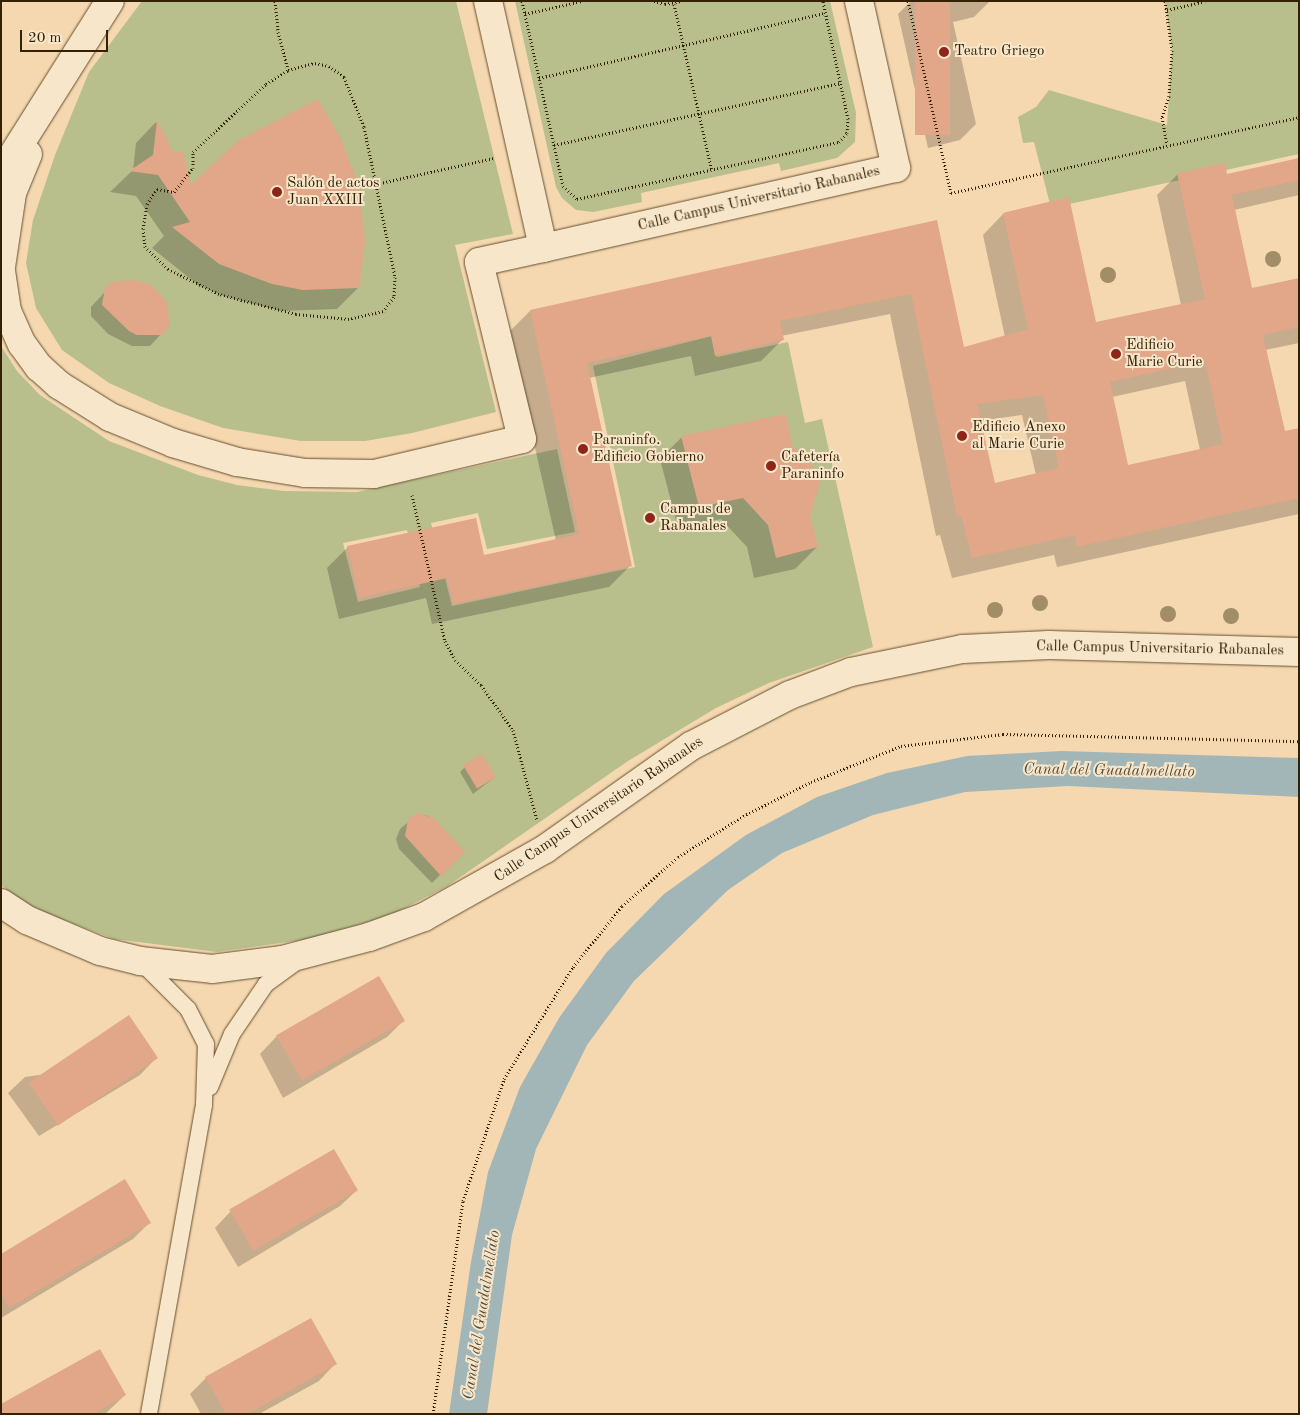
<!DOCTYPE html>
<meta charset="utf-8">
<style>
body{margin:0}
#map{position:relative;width:1300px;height:1415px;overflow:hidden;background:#f5d8af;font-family:"Old Standard TT",serif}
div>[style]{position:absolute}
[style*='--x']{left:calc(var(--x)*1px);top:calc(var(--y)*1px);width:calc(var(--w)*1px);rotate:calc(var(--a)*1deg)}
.green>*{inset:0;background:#b8bf8d}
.water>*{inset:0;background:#a2b6b7}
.shadow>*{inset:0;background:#0003}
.building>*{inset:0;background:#e2a688;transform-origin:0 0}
.path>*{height:3px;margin-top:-1.5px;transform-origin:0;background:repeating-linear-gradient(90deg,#342103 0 1px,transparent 0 3.5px)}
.roads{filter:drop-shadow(0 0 1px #644f2e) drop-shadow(0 0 1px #644f2e)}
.lane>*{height:16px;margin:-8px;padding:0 8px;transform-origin:8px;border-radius:8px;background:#f8e6cb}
.street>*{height:28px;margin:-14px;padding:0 14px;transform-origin:14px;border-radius:14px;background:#f8e6cb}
.trees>*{width:16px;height:16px;margin:-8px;border-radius:50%;background:#a18d67}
.dots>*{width:14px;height:14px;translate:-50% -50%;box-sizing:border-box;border:2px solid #f8e6cb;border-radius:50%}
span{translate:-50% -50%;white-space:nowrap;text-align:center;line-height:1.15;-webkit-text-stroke:4px #f8e6cb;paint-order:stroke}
.poi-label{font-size:15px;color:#342103}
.left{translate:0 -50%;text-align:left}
.street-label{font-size:15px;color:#342103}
.water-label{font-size:16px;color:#554e39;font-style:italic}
.frame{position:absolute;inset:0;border:2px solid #342103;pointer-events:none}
.scale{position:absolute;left:20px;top:30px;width:88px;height:22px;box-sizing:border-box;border:2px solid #342103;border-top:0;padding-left:6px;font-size:15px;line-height:18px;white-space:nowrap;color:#342103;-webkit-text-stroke:4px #f8e6cb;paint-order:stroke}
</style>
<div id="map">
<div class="green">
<div style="clip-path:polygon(142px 1px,456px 1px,513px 234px,455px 245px,496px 412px,412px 433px,365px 441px,301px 441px,223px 428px,160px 406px,109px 383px,62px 350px,36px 308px,26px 263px,33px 220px,55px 155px,89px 72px)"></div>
<div style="clip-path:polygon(515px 1px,830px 1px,856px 113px,855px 142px,837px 158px,781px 171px,779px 163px,641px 193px,642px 202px,593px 212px,576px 210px,562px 198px,556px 187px)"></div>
<div style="clip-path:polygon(1165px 1px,1299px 1px,1299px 154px,1051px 208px,1034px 142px,1023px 143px,1018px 117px,1036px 107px,1049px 90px,1167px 125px,1172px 50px)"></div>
<div style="clip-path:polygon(evenodd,712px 336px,717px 357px,788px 342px,805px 423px,822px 419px,873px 647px,769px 683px,716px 708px,628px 761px,446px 887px,391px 915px,309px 939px,217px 952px,114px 939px,32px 908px,1px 885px,1px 346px,17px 371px,40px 395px,109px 441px,198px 475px,237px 485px,284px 491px,357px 492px,557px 449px,575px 532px,487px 549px,478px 513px,431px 523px,452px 606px,635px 567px,593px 366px,712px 336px,407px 530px,420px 587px,358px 602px,343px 543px,407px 530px)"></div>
</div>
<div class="water">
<div style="clip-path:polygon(1061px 751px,1299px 758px,1299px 797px,1068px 786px,965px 792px,873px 815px,782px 853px,728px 890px,634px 981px,587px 1045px,536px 1149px,512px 1235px,487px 1414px,449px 1414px,471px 1262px,488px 1172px,520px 1087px,559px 1018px,606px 953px,664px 894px,746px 835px,817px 797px,887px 773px,967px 756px)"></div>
</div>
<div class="shadow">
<div style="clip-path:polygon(911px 1px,990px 1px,974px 17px,953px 22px,976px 124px,960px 140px,928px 148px,898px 14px)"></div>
<div style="clip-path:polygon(156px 122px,191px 188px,358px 288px,337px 309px,281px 311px,223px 296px,198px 285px,152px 248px,164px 236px,136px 196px,110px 192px,133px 170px,136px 143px)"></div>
<div style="clip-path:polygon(evenodd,1299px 159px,1299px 195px,1234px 210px,1251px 290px,1299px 279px,1299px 343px,1265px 350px,1284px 432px,1299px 429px,1299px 514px,1057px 567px,1054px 555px,952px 578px,940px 535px,936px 536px,890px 314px,781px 336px,782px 340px,761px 361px,695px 376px,691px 356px,589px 378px,630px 566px,609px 587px,432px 624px,426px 598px,339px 619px,327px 568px,348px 547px,483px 556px,556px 541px,509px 332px,530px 311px,936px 221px,963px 349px,1005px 337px,983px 235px,1003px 214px,1095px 324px,1181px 305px,1157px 195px,1178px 174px,1226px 176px,1299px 159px,1185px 381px,1200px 450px,1127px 466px,1112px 397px,1185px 381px,1299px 159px,1022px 415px,1036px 475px,994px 485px,979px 421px,1022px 415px)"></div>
<div style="clip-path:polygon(113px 283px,161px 334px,150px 346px,132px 346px,108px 334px,91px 316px,91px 307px)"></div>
<div style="clip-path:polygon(682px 437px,791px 447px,817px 547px,795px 569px,754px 578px,747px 547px,721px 519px,678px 528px,660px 459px)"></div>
<div style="clip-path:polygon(465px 767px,495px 777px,473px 794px,460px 772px)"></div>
<div style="clip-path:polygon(418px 814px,429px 816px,463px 852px,432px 883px,399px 849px,396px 839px,400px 829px)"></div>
<div style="clip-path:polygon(378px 978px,404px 1020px,387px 1037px,283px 1098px,260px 1054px,276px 1037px)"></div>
<div style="clip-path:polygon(156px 1058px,140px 1075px,39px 1136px,8px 1093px,25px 1077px)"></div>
<div style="clip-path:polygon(357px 1190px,340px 1206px,238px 1267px,215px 1228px,231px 1211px)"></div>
<div style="clip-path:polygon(149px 1223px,133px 1239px,1px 1318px,1px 1255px)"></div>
<div style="clip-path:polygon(335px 1364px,319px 1381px,259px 1414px,201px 1414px,190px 1394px,206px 1378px)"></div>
<div style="clip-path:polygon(125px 1395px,105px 1414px,1px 1414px)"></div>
</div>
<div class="building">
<div style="left:915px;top:1px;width:35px;height:134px"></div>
<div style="clip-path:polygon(318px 99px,340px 137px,358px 183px,365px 241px,359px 288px,303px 290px,272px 284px,219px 264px,172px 227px,190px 222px,158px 175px,129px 171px,153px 155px,157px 120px,173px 152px,183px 152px,191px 185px,239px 140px)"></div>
<div style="clip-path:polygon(evenodd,1299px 158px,1299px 180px,1232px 195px,1252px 288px,1299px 278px,1299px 327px,1263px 335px,1285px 431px,1299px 428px,1299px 498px,1077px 547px,1075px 535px,972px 558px,961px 515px,957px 516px,911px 294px,780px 321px,784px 340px,715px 356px,711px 336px,587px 363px,632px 566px,453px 604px,447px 578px,359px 598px,347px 546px,476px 518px,484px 555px,579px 534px,530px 310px,937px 220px,964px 347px,1028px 329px,1003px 213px,1069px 197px,1096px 322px,1205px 299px,1177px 173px,1225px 163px,1227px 174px,1299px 158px,1205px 361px,1223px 444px,1128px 465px,1110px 382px,1205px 361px,1299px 158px,1043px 395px,1059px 468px,995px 483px,977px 404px,1043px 395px)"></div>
<div style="clip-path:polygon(133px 280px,150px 284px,166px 301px,170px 324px,162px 335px,137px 335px,129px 331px,102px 305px,105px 287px,113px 282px)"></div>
<div style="clip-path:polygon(786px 414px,792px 446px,822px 476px,810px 515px,818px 547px,776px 558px,768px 525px,743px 498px,699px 507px,681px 436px)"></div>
<div style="left:482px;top:754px;width:27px;height:22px;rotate:59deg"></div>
<div style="clip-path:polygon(418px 813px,434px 818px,465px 852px,441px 876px,405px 836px,408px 819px)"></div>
<div style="left:379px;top:976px;width:52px;height:119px;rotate:60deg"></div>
<div style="left:129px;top:1015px;width:52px;height:121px;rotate:56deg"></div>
<div style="left:334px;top:1149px;width:48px;height:121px;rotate:60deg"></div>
<div style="clip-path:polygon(125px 1179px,151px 1223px,9px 1308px,1px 1294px,1px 1254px)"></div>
<div style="clip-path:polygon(311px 1318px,337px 1364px,248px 1414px,226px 1414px,205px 1377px)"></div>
<div style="clip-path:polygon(100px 1349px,126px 1395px,94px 1414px,1px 1414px,1px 1404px)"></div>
</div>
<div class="path">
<div style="--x:275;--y:1;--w:31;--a:84"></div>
<div style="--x:278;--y:32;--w:39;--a:75"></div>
<div style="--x:522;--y:1;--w:189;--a:77.5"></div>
<div style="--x:563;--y:186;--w:19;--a:43"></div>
<div style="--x:577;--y:199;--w:268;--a:-12.3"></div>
<div style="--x:839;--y:142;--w:12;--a:-48"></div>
<div style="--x:847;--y:133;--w:14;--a:-86"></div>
<div style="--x:848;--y:119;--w:121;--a:-102"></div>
<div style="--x:654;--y:1;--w:11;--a:15"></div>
<div style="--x:665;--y:4;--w:16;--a:-11"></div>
<div style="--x:908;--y:1;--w:197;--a:77.4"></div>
<div style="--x:951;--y:193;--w:356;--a:-12.3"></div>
<div style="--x:1165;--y:1;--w:49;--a:81.9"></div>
<div style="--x:1172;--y:50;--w:46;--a:93.7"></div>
<div style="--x:1169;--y:96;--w:22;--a:108"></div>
<div style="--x:1162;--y:117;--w:28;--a:80"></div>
<div style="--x:674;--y:4;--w:171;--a:77.2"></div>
<div style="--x:1167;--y:10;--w:39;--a:-13"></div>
<div style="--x:525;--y:14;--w:58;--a:-12.8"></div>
<div style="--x:315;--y:63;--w:14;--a:12"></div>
<div style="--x:329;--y:66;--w:19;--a:36"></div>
<div style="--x:344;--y:77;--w:54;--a:68.2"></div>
<div style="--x:364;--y:127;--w:153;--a:78.3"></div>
<div style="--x:395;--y:277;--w:20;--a:93"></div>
<div style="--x:394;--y:297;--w:18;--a:128"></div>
<div style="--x:383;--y:311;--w:35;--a:167"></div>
<div style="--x:349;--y:319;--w:53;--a:-174.6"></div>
<div style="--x:296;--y:314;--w:80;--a:-165.4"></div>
<div style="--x:219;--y:294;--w:57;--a:-153.9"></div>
<div style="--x:168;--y:269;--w:32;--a:-136"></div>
<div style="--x:145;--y:247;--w:18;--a:-96"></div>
<div style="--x:143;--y:229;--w:25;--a:-81"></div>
<div style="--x:147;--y:204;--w:18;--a:-56"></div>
<div style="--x:157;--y:189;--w:17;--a:10"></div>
<div style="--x:174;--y:192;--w:31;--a:-52"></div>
<div style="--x:193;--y:168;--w:16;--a:-90"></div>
<div style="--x:193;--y:152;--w:100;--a:-43"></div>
<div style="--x:266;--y:84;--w:26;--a:-32"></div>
<div style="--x:288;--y:70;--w:28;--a:-15"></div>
<div style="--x:539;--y:78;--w:293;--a:-12.8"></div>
<div style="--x:554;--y:145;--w:293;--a:-12.2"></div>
<div style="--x:376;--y:184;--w:121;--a:-12.4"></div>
<div style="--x:412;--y:495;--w:150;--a:77.3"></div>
<div style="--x:445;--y:641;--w:21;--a:62"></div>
<div style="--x:455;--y:660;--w:36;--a:44"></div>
<div style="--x:481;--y:685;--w:55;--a:54.6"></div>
<div style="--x:513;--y:730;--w:93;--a:75.1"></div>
<div style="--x:433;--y:1414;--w:215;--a:-82"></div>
<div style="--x:463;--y:1201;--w:129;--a:-71.4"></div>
<div style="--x:504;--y:1079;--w:132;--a:-58.4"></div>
<div style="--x:573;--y:967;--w:78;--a:-51.2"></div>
<div style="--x:622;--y:906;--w:74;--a:-41.2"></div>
<div style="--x:678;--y:857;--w:77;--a:-32.2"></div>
<div style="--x:743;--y:816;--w:76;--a:-26.6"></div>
<div style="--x:811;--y:782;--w:97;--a:-21.8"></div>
<div style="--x:901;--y:746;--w:103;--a:-6.7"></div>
<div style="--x:1003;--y:734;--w:296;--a:1.4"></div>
</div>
<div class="roads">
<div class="lane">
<div style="--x:140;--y:961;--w:68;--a:45"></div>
<div style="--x:188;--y:1009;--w:39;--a:63"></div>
<div style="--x:206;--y:1044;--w:61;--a:91.9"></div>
<div style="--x:204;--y:1105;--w:314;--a:100.1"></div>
<div style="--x:210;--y:1087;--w:57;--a:-67.5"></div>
<div style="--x:232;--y:1034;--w:60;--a:-55.8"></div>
<div style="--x:266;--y:984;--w:37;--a:-36"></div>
</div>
<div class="street">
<div style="--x:488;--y:1;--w:253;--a:77.4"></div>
<div style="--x:543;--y:248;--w:362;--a:-12.8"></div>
<div style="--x:896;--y:168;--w:171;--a:-102.5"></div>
<div style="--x:1;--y:174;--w:204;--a:-57.8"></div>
<div style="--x:1;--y:267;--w:75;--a:-81.5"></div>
<div style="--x:12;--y:193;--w:42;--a:-67.7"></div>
<div style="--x:1;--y:271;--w:40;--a:81.5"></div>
<div style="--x:7;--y:311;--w:36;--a:66"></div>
<div style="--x:22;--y:344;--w:29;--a:54"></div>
<div style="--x:39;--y:367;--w:27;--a:42"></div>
<div style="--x:59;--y:385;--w:60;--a:32.1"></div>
<div style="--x:110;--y:417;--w:68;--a:22.4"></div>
<div style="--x:173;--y:443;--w:67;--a:16.5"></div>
<div style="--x:237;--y:462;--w:69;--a:9.2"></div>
<div style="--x:305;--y:473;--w:69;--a:0.8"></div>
<div style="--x:374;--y:474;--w:152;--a:-13.3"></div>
<div style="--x:522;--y:439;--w:182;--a:-103.7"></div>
<div style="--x:479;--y:262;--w:66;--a:-12.3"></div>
<div style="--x:1;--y:903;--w:31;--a:33"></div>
<div style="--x:27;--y:920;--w:79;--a:23"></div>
<div style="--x:100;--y:951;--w:41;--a:14"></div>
<div style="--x:140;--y:961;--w:72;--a:6.3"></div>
<div style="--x:212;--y:969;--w:71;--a:-7.3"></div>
<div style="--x:282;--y:960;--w:90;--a:-14.8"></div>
<div style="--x:369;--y:937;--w:59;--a:-20"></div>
<div style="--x:424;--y:917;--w:139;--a:-29.3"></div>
<div style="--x:545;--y:849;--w:179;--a:-35.2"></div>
<div style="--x:691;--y:746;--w:111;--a:-27.3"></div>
<div style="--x:790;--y:695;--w:65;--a:-20.7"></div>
<div style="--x:851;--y:672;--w:113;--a:-11.7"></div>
<div style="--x:962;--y:649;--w:87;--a:-2.6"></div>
<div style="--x:1049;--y:645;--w:250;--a:1.6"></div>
</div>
</div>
<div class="trees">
<div style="left:1273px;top:259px"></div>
<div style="left:1108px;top:275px"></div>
<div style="left:1040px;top:603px"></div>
<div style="left:995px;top:610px"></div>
<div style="left:1168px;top:614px"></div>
<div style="left:1231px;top:616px"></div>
</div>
<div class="dots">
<div style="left:944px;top:52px;background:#8f2418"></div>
<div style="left:277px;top:192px;background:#8f2418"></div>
<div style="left:1116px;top:354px;background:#8f2418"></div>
<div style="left:962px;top:436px;background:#8f2418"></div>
<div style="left:583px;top:449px;background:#8f2418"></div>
<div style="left:771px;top:466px;background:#8f2418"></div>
<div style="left:650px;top:518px;background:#8f2418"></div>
</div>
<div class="poi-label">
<span class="left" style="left:954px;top:52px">Teatro Griego</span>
<span class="left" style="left:287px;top:192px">Salón de actos<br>Juan XXIII</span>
<span class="left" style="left:1126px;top:354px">Edificio<br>Marie Curie</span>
<span class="left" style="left:972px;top:436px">Edificio Anexo<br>al Marie Curie</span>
<span class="left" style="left:593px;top:449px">Paraninfo.<br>Edificio Gobierno</span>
<span class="left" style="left:781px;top:466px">Cafetería<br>Paraninfo</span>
<span class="left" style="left:660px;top:518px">Campus de<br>Rabanales</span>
</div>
<div class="street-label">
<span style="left:759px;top:199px;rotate:-13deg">Calle Campus Universitario Rabanales</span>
<span style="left:1160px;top:649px;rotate:1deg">Calle Campus Universitario Rabanales</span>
<span style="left:599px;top:810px;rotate:-34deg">Calle Campus Universitario Rabanales</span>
</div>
<div class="water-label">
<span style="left:1109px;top:771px;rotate:1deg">Canal del Guadalmellato</span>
<span style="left:482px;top:1315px;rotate:-81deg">Canal del Guadalmellato</span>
</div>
<div class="frame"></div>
<div class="scale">20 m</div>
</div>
